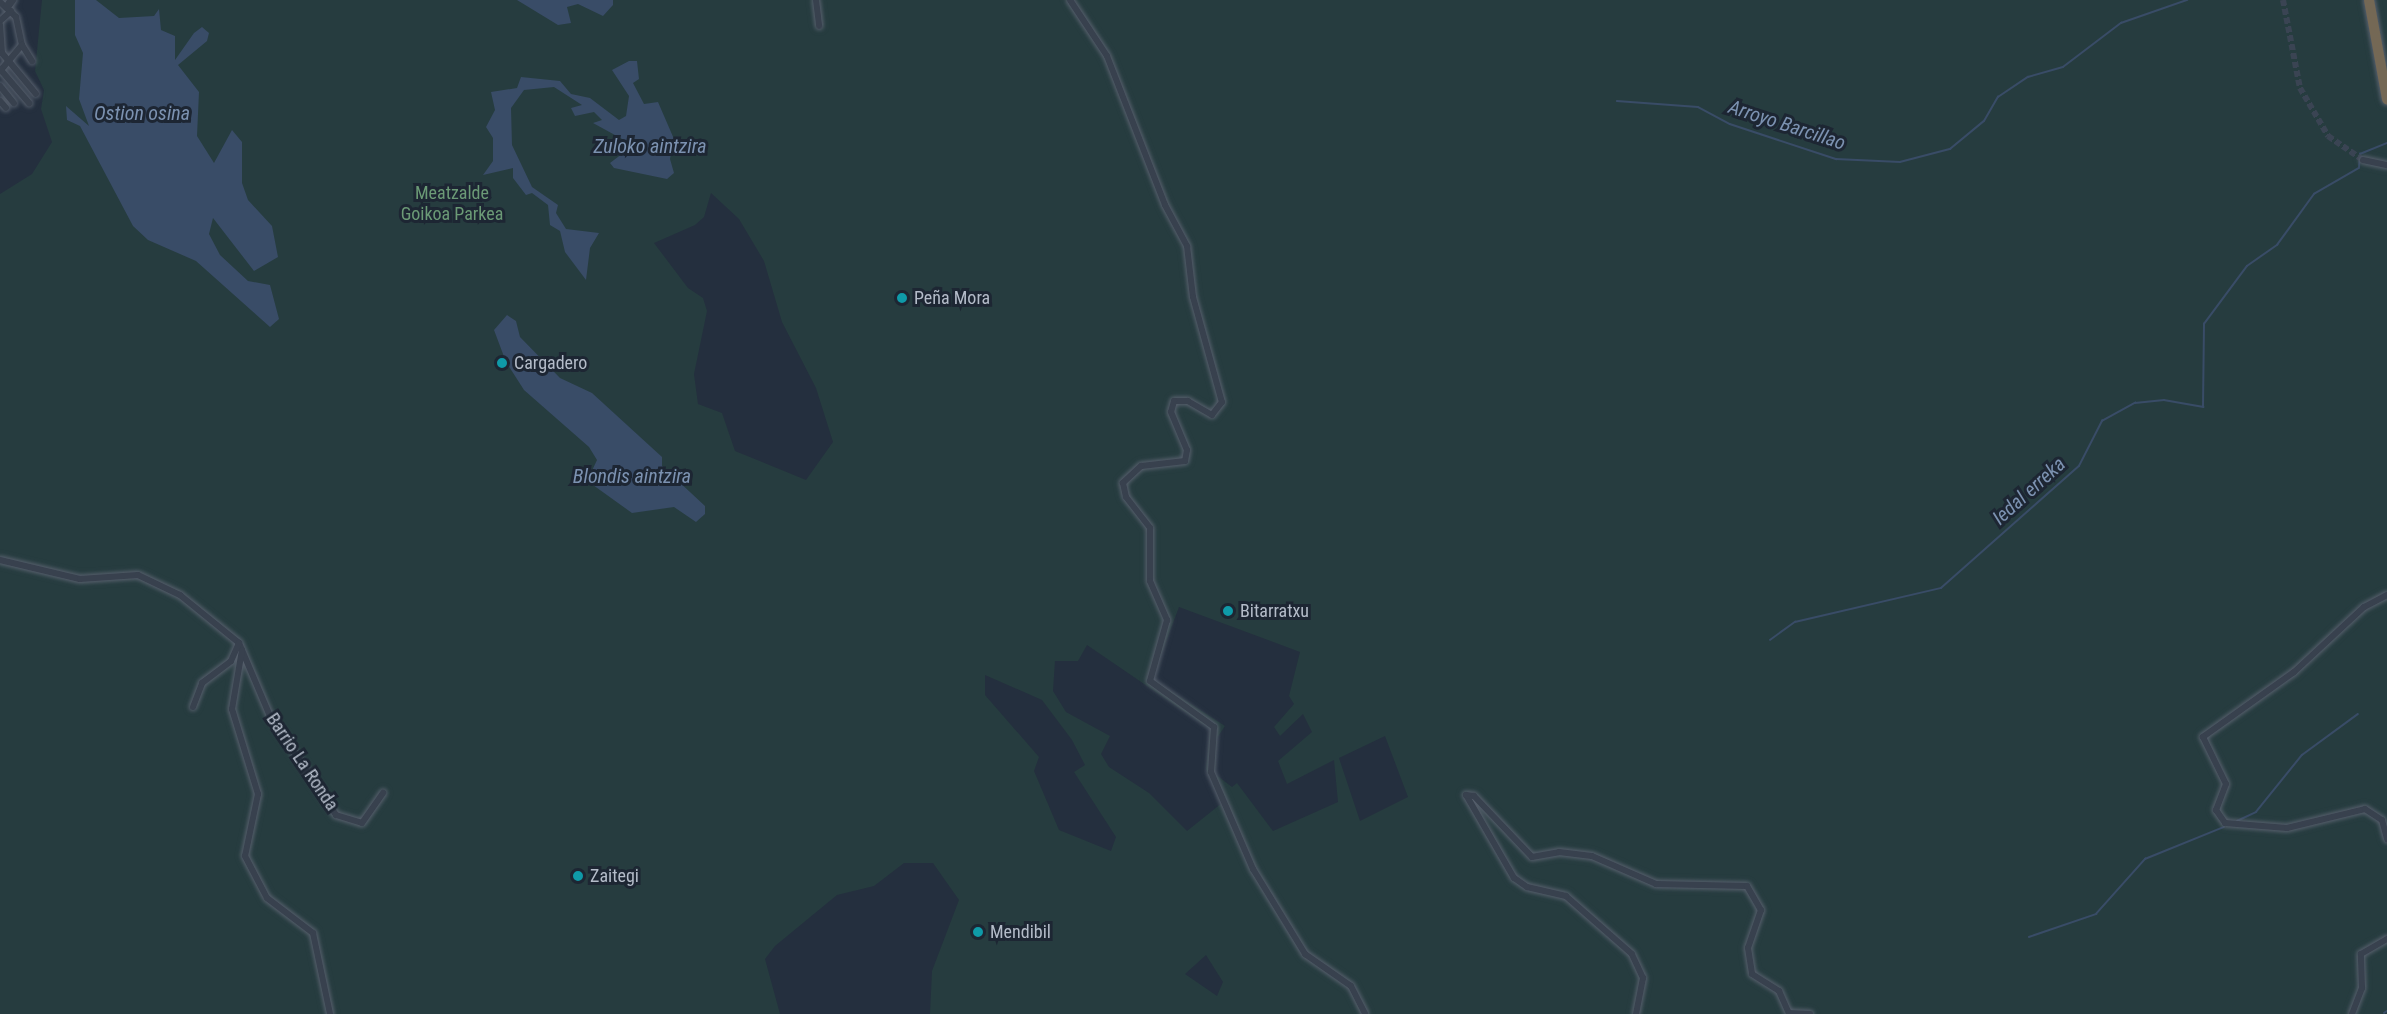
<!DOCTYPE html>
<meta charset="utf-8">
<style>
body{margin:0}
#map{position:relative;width:2387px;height:1014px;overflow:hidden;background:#242f3e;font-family:"Roboto Condensed",sans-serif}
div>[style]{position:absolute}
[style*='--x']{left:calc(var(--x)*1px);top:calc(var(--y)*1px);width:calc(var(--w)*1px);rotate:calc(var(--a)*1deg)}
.green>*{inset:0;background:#263c3f}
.water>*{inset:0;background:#394c67}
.stream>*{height:1.5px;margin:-0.75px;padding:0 0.75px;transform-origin:0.75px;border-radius:0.75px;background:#394c67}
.minor-tunnel>*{height:6px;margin-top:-3px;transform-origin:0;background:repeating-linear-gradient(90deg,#3a4453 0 6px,transparent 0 9px)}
.roads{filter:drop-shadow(0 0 2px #565f6c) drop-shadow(0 0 2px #565f6c)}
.minor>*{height:6px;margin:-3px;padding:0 3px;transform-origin:3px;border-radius:3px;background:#38414e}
.tertiary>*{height:8px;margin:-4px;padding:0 4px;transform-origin:4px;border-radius:4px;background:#38414e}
.motorway>*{height:10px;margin:-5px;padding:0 5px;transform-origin:5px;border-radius:5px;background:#746855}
.dots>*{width:16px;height:16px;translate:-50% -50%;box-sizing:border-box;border:3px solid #1d2633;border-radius:50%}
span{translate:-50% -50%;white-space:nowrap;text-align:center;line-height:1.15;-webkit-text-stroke:6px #1d2633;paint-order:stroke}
.park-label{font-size:18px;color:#6b9a76}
.poi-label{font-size:18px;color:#b4bcc9}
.left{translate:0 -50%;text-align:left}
.street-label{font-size:18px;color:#b4bcc9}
.water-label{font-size:20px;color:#7c92b1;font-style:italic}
</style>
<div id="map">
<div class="green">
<div style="clip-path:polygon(evenodd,42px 0,2387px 0,2387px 1014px,930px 1014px,932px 971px,959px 900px,933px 863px,904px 863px,874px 886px,837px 895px,775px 946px,765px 959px,780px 1014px,0 1014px,0 194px,32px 174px,52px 142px,41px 109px,44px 90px,35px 71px,42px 0,711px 193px,739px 219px,764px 261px,782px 322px,816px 388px,833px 442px,806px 480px,735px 451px,722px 413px,698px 404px,694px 374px,707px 311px,703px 298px,688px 288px,654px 243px,695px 225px,704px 217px,711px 193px,42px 0,1179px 607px,1300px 652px,1289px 696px,1294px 704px,1274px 727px,1280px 736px,1303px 714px,1312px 732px,1278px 761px,1287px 784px,1334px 760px,1338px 802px,1273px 831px,1237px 783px,1232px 787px,1215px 774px,1217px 738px,1225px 726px,1152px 679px,1179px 607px,42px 0,1087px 645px,1210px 729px,1206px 769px,1222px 803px,1187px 831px,1149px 793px,1109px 767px,1101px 754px,1110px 736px,1066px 712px,1053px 691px,1055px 661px,1078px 661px,1087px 645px,42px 0,985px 675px,1042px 700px,1072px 740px,1085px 765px,1074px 772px,1116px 837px,1111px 851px,1059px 830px,1034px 771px,1039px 757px,985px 695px,985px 675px,42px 0,1385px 736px,1408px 797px,1360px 821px,1339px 758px,1385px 736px,42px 0,1206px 955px,1223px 982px,1217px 996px,1185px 974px,1206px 955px)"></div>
</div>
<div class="water">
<div style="clip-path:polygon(75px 0,96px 0,119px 18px,154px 16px,159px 9px,161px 30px,175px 36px,175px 60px,194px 33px,202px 27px,209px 33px,207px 41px,178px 65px,199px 92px,197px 136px,214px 163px,232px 130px,242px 142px,242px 183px,248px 200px,272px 226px,278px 257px,254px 271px,213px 218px,209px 234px,220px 255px,248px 281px,270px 285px,279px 319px,270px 327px,196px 261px,148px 240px,133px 226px,80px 126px,67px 120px,66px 106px,89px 126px,79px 99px,83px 53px,75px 35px)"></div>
<div style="clip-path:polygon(517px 0,613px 0,613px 5px,603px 16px,578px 4px,567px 7px,571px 23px,558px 25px)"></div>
<div style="clip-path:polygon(629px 61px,637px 61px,639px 79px,633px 83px,644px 104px,658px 102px,674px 139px,670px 159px,674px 173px,667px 179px,614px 168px,610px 163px,627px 150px,624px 140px,593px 123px,602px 120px,594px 112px,575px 116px,571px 108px,582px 105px,554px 87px,524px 90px,511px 108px,512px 145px,532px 187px,558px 205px,556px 213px,566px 229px,599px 233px,590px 248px,586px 280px,565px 252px,560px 231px,550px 225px,548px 205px,532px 193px,526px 195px,513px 178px,513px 168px,483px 175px,493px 161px,493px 138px,486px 127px,495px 110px,491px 92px,517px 88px,521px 77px,560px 81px,571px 94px,590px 98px,619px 120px,626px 116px,629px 96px,612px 70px)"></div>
<div style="clip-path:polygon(507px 315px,516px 321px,520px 337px,560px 378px,592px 393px,662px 457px,662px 466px,705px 506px,705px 514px,696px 522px,674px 507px,632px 513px,593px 485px,589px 477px,597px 460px,589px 447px,524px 390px,506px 362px,494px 330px)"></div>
</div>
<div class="stream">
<div style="--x:1617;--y:101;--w:81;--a:4.2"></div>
<div style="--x:1698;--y:107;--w:36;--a:28"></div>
<div style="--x:1730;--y:124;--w:112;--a:18.3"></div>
<div style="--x:1836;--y:159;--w:64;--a:2.7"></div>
<div style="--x:1900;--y:162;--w:52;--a:-14.6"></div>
<div style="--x:1950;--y:149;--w:44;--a:-39.5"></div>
<div style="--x:1984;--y:121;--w:28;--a:-60"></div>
<div style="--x:1998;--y:97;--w:36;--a:-34"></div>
<div style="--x:2028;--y:77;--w:36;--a:-16"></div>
<div style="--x:2063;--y:67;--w:73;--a:-37.2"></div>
<div style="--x:2121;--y:23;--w:70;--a:-19.2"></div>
<div style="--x:1770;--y:640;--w:31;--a:-36"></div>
<div style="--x:1795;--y:622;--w:150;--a:-13.1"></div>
<div style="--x:1941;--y:588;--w:184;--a:-41.5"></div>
<div style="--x:2079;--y:466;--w:51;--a:-62.9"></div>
<div style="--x:2102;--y:421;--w:38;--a:-29"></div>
<div style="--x:2135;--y:403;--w:29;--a:-6"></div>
<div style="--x:2164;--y:400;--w:40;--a:10"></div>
<div style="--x:2203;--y:407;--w:83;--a:-89.3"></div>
<div style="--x:2204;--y:324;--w:72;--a:-53.4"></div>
<div style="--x:2247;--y:266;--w:37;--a:-35"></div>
<div style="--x:2277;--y:245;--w:63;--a:-54"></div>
<div style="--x:2314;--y:194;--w:52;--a:-30"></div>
<div style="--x:2359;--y:168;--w:14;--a:-86"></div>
<div style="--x:2360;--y:154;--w:29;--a:-22"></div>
<div style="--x:2237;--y:821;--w:21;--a:-25"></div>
<div style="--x:2256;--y:812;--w:73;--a:-51.1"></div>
<div style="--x:2302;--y:755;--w:69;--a:-36.2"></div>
<div style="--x:2029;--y:937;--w:71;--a:-18.9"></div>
<div style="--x:2096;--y:914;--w:74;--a:-48.3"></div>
<div style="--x:2145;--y:859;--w:85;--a:-22.1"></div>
<div style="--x:2384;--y:1013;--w:4;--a:-34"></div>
</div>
<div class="minor-tunnel">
<div style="--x:2283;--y:0;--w:90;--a:79.1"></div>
<div style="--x:2300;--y:88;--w:56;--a:59.7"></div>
<div style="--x:2328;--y:136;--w:42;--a:34.4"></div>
</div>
<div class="roads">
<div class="minor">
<div style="--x:816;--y:0;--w:26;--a:83"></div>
<div style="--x:1070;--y:0;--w:67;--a:56.5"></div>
<div style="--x:1107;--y:56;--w:160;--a:68.7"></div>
<div style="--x:1165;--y:205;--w:47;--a:61.8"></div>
<div style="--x:1187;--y:246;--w:51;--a:83.3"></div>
<div style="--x:1193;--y:297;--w:109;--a:74.6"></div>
<div style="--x:1222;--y:402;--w:16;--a:128"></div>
<div style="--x:1212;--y:415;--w:28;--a:-150"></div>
<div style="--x:1188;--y:401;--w:14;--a:180"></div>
<div style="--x:1174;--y:401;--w:11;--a:105"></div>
<div style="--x:1171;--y:412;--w:41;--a:67.2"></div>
<div style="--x:1187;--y:450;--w:11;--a:100"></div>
<div style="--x:1185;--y:461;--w:44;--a:173.5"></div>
<div style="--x:1141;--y:466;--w:25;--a:137"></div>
<div style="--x:1123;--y:483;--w:14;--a:78"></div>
<div style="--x:1126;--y:497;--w:39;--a:52"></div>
<div style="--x:1150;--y:528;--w:53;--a:90"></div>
<div style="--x:1150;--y:581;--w:43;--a:66.4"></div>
<div style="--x:1167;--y:620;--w:63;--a:105.6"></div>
<div style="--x:1150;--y:681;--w:79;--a:35.7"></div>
<div style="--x:1214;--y:727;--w:45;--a:93.8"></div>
<div style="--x:1211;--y:772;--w:106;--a:66.6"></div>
<div style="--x:1253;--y:869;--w:100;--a:58.5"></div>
<div style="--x:1305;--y:954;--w:56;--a:34.8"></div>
<div style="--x:1351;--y:986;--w:31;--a:63"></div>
<div style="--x:0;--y:2;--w:22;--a:43"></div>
<div style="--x:16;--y:17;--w:29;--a:78"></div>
<div style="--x:22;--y:45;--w:34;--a:130"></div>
<div style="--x:0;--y:21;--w:15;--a:-42"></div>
<div style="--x:0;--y:25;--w:28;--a:86"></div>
<div style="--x:2;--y:53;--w:53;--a:50.3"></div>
<div style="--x:22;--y:45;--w:19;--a:58"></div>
<div style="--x:0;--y:69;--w:45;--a:49.5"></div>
<div style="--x:0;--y:86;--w:22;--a:51"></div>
<div style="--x:0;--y:101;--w:9;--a:49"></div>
<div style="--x:2363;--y:160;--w:25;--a:12"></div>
<div style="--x:0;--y:560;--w:82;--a:13.4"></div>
<div style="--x:80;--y:579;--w:58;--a:-3.9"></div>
<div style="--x:138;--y:575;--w:47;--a:25.5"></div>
<div style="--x:180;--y:595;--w:76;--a:39.1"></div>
<div style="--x:239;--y:643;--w:79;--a:67"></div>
<div style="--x:270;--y:716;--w:119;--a:56.3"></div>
<div style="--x:336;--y:815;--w:27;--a:17"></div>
<div style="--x:362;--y:823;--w:37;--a:-55"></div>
<div style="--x:2387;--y:595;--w:26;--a:152"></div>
<div style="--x:2364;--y:607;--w:96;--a:137.1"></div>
<div style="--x:2294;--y:672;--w:112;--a:144.5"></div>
<div style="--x:2203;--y:737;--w:52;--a:63.9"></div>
<div style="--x:2226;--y:784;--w:28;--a:111"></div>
<div style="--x:2216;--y:810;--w:16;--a:55"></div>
<div style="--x:2225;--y:823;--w:62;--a:4.6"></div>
<div style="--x:2287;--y:828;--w:80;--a:-13.7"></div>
<div style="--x:2365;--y:809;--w:20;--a:33"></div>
<div style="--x:2382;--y:820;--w:20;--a:75"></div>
<div style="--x:242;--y:650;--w:60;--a:99.6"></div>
<div style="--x:232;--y:709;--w:89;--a:73"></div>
<div style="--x:258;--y:794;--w:63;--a:101.8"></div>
<div style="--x:245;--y:856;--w:47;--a:62.4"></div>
<div style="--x:267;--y:898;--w:58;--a:37.3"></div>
<div style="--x:313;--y:933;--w:83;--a:78.1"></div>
<div style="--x:193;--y:707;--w:26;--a:-69"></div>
<div style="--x:202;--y:683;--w:36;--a:-37"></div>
<div style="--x:231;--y:661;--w:20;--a:-66"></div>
<div style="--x:1636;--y:1014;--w:37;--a:-79"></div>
<div style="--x:1643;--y:978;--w:26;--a:-115"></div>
<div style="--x:1632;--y:954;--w:88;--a:-138.7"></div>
<div style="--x:1566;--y:896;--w:40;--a:-167"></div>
<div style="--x:1527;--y:887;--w:16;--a:-145"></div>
<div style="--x:1514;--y:878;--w:96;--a:-120"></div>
<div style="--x:1466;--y:795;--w:8;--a:7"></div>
<div style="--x:1474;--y:796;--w:84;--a:46.4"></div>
<div style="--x:1532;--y:857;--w:27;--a:-10"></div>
<div style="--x:1559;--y:852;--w:33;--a:7"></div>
<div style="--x:1592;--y:856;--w:70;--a:23.6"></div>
<div style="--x:1656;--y:884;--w:91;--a:1.3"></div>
<div style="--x:1747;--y:886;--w:28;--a:60"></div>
<div style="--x:1761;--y:910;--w:40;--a:108.9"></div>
<div style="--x:1748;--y:948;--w:26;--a:81"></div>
<div style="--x:1752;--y:974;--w:32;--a:32"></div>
<div style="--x:1779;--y:991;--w:24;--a:66"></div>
<div style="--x:1789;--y:1013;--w:21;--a:3"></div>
<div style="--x:2352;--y:1014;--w:28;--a:-69"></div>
<div style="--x:2362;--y:988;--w:34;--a:-92"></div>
<div style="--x:2361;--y:954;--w:30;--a:-30"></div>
</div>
<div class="tertiary">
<div style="--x:7;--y:7;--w:9;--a:-54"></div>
</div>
<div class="motorway">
<div style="--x:2369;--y:0;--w:101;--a:79.7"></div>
</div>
</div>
<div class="dots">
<div style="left:902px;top:298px;background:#0f9aa8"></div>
<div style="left:502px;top:363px;background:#0f9aa8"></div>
<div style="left:1228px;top:611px;background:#0f9aa8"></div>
<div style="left:578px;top:876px;background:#0f9aa8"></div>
<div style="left:978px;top:932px;background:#0f9aa8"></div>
</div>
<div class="park-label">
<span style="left:452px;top:204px">Meatzalde<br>Goikoa Parkea</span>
</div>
<div class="poi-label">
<span class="left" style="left:914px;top:298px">Peña Mora</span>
<span class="left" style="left:514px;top:363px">Cargadero</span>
<span class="left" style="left:1240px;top:611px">Bitarratxu</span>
<span class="left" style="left:590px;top:876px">Zaitegi</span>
<span class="left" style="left:990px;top:932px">Mendibil</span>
</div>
<div class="street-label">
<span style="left:302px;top:762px;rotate:56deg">Barrio La Ronda</span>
</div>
<div class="water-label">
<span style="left:142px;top:113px">Ostion osina</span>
<span style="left:1787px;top:125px;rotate:18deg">Arroyo Barcillao</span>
<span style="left:650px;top:146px">Zuloko aintzira</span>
<span style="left:632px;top:476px">Blondis aintzira</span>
<span style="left:2029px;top:491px;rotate:-42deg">Iedal erreka</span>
</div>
</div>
